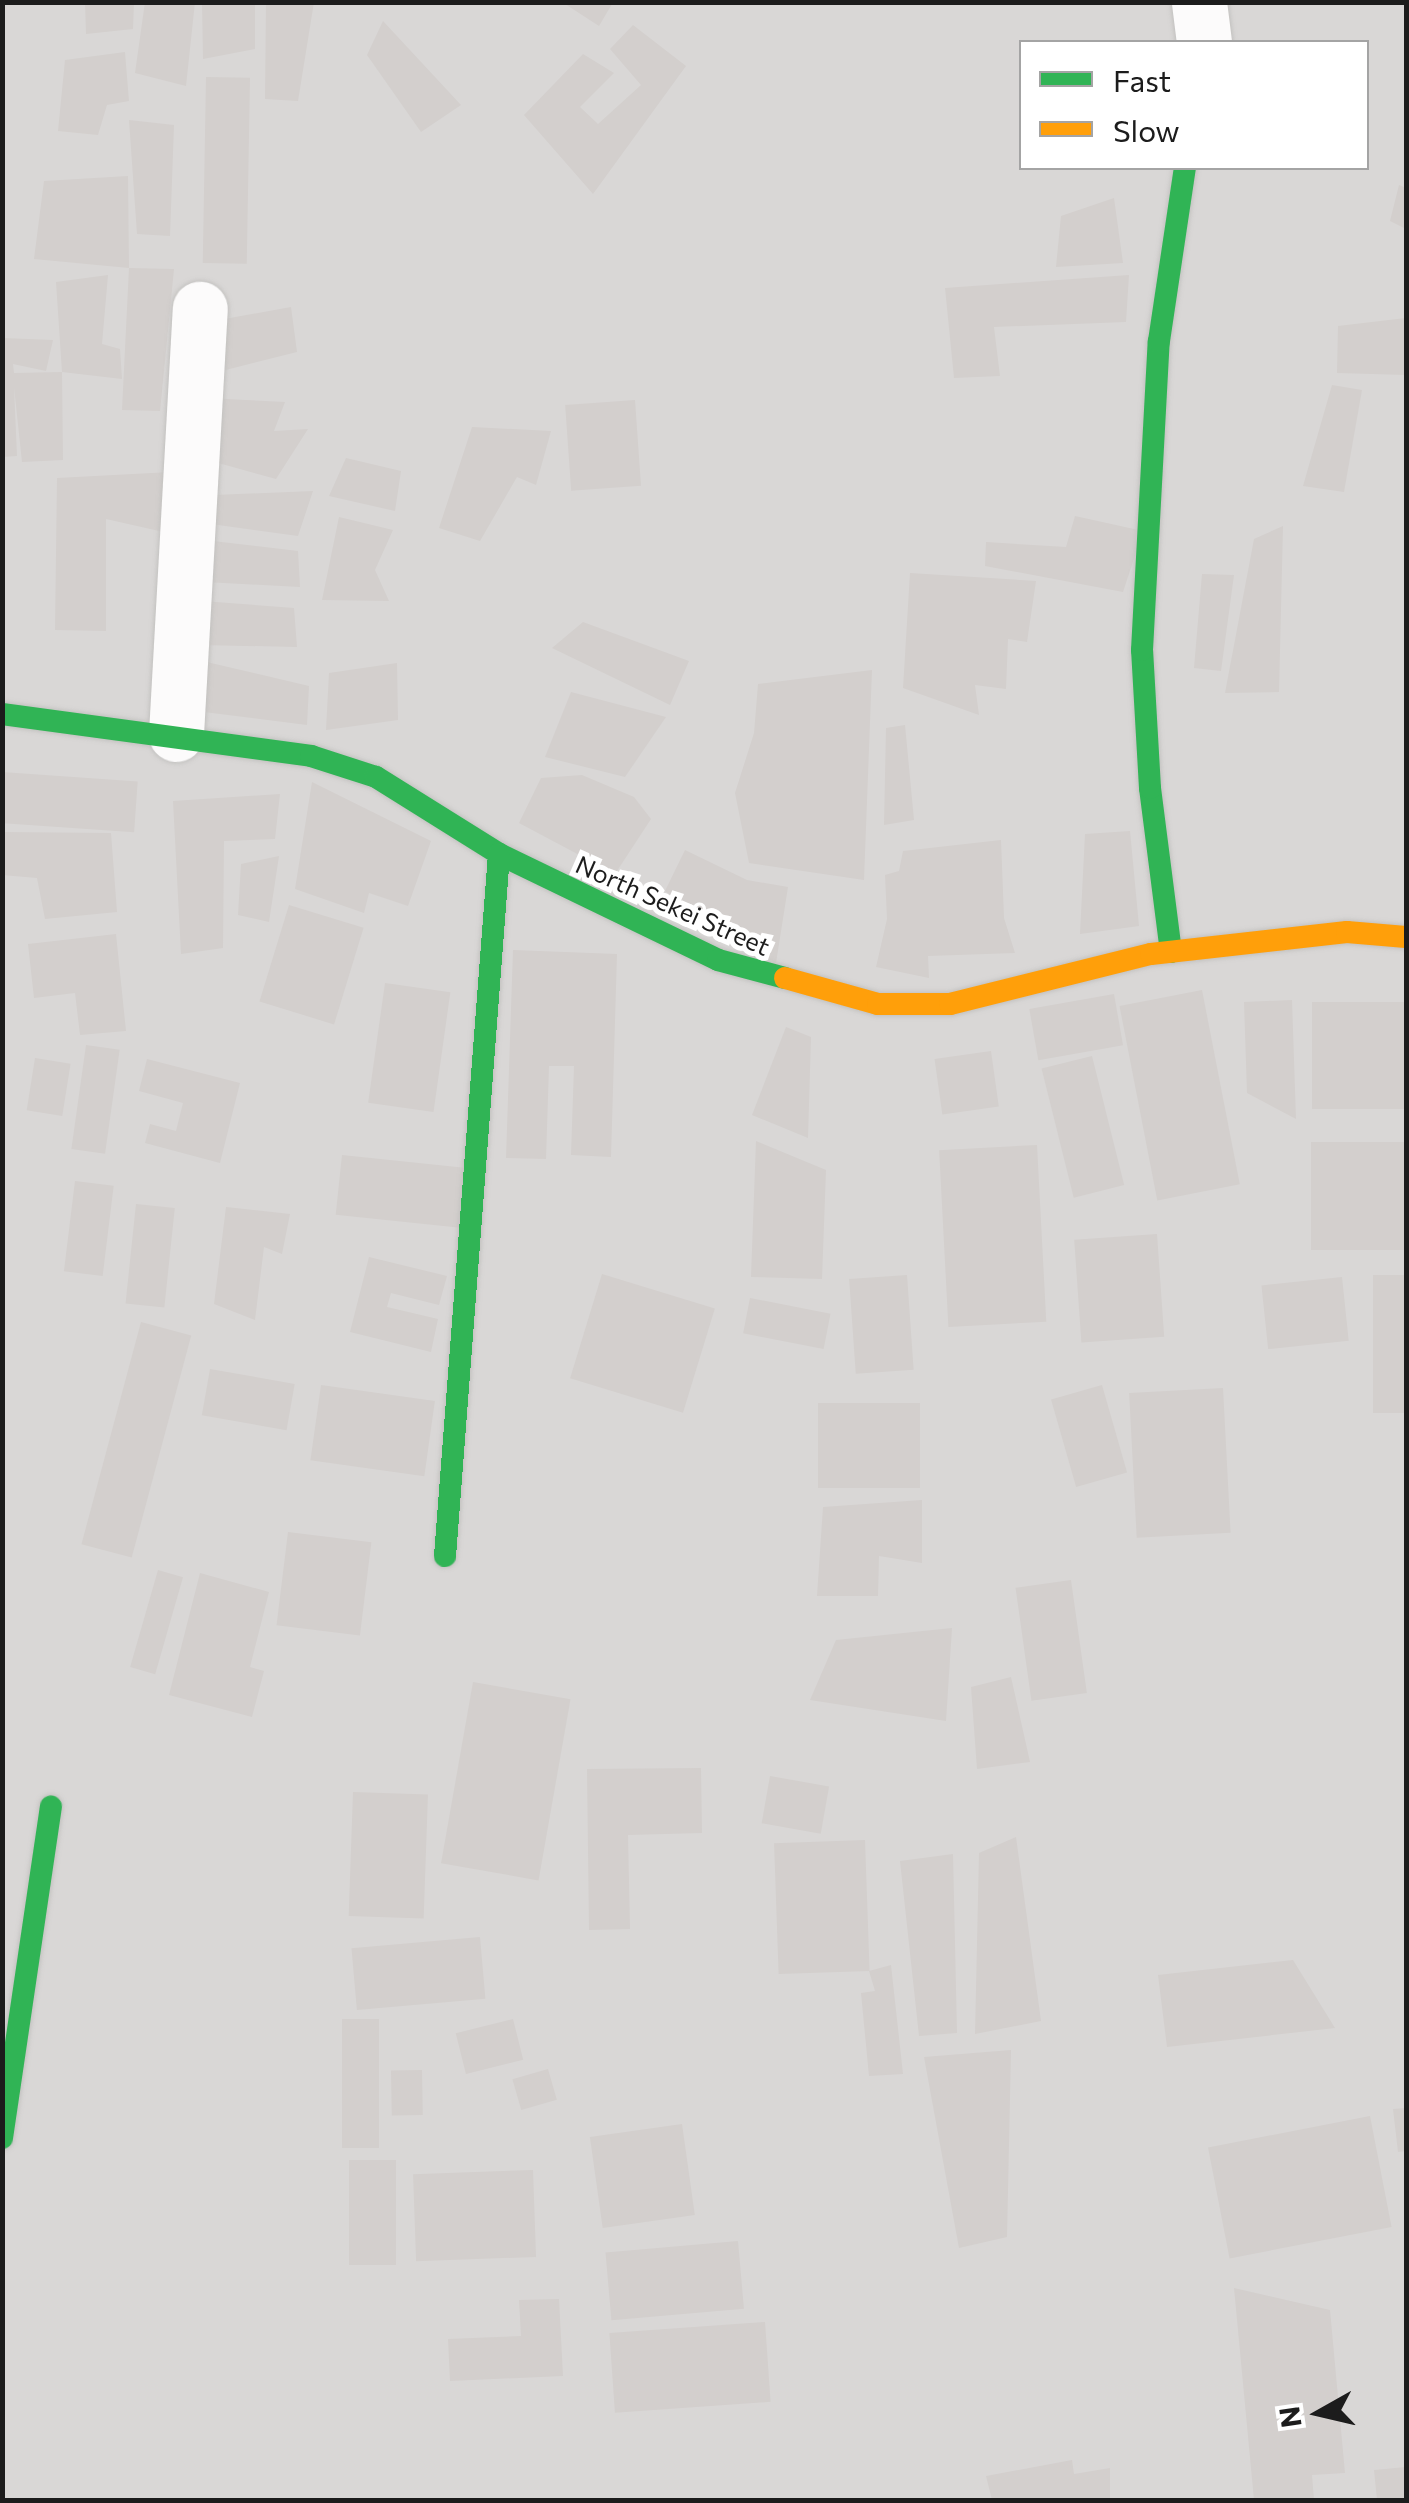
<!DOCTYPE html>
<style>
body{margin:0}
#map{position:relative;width:1409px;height:2503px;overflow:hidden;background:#eae7e4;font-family:Commissioner,sans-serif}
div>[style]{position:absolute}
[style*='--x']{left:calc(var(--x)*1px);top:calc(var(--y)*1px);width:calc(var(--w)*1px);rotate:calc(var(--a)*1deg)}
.residential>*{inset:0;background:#d9d7d6}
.building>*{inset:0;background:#d3cfcd;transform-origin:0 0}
.roads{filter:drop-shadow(0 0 2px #c3c2c0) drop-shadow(0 0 2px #c3c2c0)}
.street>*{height:55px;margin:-27.5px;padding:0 27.5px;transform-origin:27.5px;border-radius:27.5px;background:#fcfbfb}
.fast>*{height:22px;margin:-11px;padding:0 11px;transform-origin:11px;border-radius:11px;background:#30b455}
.slow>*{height:22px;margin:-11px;padding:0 11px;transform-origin:11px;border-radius:11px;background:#ff9f0a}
span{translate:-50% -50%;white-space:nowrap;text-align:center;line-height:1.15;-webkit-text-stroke:10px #fff;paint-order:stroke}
.street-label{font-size:25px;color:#1c1c1c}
.frame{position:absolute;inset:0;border:5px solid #1c1c1c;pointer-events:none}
.legend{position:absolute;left:1019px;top:40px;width:350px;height:130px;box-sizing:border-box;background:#fff;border:2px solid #a4a4a4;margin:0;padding:12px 18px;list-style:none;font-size:30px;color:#1c1c1c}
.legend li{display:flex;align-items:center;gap:20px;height:50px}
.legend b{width:50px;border:2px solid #a4a4a4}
.north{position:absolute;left:1269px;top:2363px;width:100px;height:100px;-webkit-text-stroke:8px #fff;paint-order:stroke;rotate:262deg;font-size:28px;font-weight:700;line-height:40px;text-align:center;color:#1c1c1c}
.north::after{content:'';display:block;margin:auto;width:35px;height:45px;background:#1c1c1c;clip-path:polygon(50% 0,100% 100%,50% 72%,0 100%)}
</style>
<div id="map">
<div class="residential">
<div style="clip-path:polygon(evenodd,3px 3px,1406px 3px,1406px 2500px,3px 2500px,3px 3px,1022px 42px,1366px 42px,1366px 168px,1022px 168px,1022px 42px)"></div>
</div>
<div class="building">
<div style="clip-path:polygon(85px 2px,134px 2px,133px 29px,86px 34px)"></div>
<div style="clip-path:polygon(145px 2px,195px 2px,186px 86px,135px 73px)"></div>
<div style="clip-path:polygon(202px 2px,255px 2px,255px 49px,203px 59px)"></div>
<div style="clip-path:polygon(266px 2px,314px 2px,298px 101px,265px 99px)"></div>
<div style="clip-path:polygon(562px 2px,608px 2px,612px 4px,599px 26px)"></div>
<div style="clip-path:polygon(383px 21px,461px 105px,421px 132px,367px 55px)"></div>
<div style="clip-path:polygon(633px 25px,686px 66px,593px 194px,524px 115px,583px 54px,614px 73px,580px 107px,598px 124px,641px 85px,610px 49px)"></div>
<div style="clip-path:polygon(125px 52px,129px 101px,107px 105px,98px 135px,58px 131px,65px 60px)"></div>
<div style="left:206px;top:77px;width:44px;height:186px;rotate:1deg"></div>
<div style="clip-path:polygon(129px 120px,174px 125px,170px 236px,137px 234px)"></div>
<div style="clip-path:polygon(128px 176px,129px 268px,34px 259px,44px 181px)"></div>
<div style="clip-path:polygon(1399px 185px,1406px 188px,1406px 229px,1390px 221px)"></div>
<div style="clip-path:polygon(1114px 198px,1123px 263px,1056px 267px,1061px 216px)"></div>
<div style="clip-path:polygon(129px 268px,174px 269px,160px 411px,122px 410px)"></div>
<div style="clip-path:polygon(108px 275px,102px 344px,120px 349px,122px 379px,62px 372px,63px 460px,22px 462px,14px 387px,17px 456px,2px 457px,2px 338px,53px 340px,46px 371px,13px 364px,14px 373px,62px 372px,56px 282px)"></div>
<div style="clip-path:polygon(1129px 275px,1126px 322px,994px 327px,1000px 376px,954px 378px,945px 288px)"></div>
<div style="clip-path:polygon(291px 307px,297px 352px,206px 375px,219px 320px)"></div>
<div style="clip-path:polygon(1406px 318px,1406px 375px,1337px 373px,1338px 326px)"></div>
<div style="clip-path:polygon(1332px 385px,1362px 390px,1344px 492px,1303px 486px)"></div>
<div style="clip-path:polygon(206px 398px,285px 402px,274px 431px,308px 429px,276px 479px,204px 459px)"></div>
<div style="left:635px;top:400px;width:86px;height:70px;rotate:86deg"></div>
<div style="clip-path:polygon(472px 427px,551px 431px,536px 485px,517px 477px,480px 541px,439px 528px)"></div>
<div style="clip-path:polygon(346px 458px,401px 471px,395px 511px,329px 496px)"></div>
<div style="clip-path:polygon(171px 472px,168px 533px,106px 519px,106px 631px,55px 630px,57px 478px)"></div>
<div style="clip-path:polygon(313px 491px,298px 536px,211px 524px,190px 496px)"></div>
<div style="clip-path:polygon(1075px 516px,1143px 531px,1123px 592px,985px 566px,986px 542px,1066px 547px)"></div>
<div style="clip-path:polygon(339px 517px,393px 530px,375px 570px,389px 601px,322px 600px)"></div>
<div style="clip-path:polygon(1283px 526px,1279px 692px,1225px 693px,1254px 539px)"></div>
<div style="clip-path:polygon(204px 540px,298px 551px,300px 587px,205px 582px)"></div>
<div style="clip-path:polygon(910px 573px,1036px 581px,1027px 642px,1008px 639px,1006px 689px,975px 685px,979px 715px,903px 688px)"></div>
<div style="clip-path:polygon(1202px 574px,1234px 575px,1221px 671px,1194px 668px)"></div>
<div style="clip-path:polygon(202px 601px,294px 608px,297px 647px,202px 645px)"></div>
<div style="clip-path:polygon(583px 622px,689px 661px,670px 705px,552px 648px)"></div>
<div style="clip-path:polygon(198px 660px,309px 686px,307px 725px,196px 711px)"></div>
<div style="clip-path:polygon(397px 663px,398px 720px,326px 730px,329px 673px)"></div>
<div style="clip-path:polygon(872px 670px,864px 880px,749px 863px,735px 793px,754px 733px,758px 684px)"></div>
<div style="clip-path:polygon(571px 692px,666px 717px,625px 777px,545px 757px)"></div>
<div style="clip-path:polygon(905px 725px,914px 820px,884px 825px,886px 728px)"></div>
<div style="left:2px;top:772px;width:136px;height:51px;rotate:4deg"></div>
<div style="clip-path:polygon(582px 775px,634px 797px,651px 819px,615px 874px,519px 823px,541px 778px)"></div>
<div style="clip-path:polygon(312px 782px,431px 841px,408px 906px,369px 893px,364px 913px,295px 889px)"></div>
<div style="clip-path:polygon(280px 794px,275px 839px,224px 841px,223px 948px,181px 954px,173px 801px)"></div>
<div style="clip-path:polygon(1130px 831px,1139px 926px,1080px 934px,1085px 834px)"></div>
<div style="clip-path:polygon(2px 832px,111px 833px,117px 912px,45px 919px,37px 878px,2px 875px)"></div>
<div style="clip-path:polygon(1001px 840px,1004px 918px,1015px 953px,928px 956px,929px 978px,876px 967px,887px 919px,885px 875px,899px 871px,903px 851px)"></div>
<div style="clip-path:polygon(685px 850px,747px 880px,788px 887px,776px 963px,676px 911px,680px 902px,665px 891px)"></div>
<div style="clip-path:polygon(279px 856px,269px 922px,238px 915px,241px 864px)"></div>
<div style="left:289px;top:905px;width:78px;height:101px;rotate:17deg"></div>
<div style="clip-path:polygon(116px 934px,126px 1031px,80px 1035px,75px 993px,34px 998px,28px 944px)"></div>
<div style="clip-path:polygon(513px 950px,617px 954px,611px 1157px,571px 1155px,574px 1066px,549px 1066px,546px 1159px,506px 1158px)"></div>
<div style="left:385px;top:983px;width:66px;height:121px;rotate:8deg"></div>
<div style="left:1202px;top:990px;width:198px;height:84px;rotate:79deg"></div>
<div style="left:1114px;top:994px;width:52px;height:86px;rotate:80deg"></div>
<div style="clip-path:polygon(1292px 1000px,1296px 1119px,1247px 1093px,1244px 1002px)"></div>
<div style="left:1406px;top:1002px;width:107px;height:94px;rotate:90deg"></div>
<div style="clip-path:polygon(786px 1027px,811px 1037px,808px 1138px,752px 1115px)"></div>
<div style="left:86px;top:1045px;width:34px;height:105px;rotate:8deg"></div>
<div style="left:991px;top:1051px;width:56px;height:57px;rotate:82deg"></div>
<div style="left:1092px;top:1056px;width:133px;height:52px;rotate:76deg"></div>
<div style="left:35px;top:1058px;width:36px;height:53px;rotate:9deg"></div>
<div style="clip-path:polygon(147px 1059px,240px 1083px,220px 1163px,145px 1143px,150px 1124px,176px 1131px,183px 1103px,139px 1091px)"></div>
<div style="clip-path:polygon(756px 1141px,826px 1170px,822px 1279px,751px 1277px)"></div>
<div style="left:1406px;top:1142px;width:108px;height:95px;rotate:90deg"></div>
<div style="left:1037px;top:1145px;width:177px;height:98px;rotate:87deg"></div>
<div style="left:342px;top:1155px;width:130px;height:60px;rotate:6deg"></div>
<div style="left:75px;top:1181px;width:39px;height:91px;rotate:7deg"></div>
<div style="left:136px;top:1204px;width:39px;height:100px;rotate:6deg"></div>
<div style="clip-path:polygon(226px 1207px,290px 1214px,282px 1254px,264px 1247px,255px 1320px,214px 1304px)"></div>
<div style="left:1157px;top:1234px;width:103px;height:83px;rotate:86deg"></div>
<div style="clip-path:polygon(369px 1257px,447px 1276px,439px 1305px,391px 1293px,387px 1307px,438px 1319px,431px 1352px,350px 1332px)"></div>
<div style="left:602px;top:1274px;width:118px;height:109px;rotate:17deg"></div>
<div style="left:907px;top:1275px;width:95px;height:58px;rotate:86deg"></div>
<div style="left:1373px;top:1275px;width:33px;height:138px"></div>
<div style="left:1342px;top:1277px;width:64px;height:81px;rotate:84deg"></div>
<div style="left:750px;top:1298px;width:82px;height:36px;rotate:11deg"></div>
<div style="left:141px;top:1322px;width:52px;height:230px;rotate:15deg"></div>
<div style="left:210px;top:1369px;width:86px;height:47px;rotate:10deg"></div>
<div style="left:321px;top:1385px;width:115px;height:76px;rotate:8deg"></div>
<div style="left:1102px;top:1385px;width:91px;height:53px;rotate:74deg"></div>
<div style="left:1223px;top:1388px;width:145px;height:94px;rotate:87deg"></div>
<div style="left:818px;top:1403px;width:102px;height:85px"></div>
<div style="clip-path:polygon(922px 1500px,922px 1563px,879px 1556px,878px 1596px,817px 1596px,823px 1507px)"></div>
<div style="left:288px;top:1532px;width:84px;height:94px;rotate:7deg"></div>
<div style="left:158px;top:1570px;width:26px;height:101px;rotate:16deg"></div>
<div style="clip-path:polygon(200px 1573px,269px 1592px,250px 1667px,264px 1671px,252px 1717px,169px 1695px)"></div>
<div style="left:1071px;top:1580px;width:114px;height:56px;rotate:82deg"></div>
<div style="clip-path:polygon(952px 1628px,946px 1721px,810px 1700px,836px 1640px)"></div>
<div style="clip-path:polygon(1011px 1677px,1030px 1762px,977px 1769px,971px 1687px)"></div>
<div style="left:473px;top:1682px;width:99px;height:184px;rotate:10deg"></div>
<div style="clip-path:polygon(701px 1768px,702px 1833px,628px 1835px,630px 1929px,589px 1930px,587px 1769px)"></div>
<div style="left:770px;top:1776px;width:60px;height:48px;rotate:10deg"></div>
<div style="left:353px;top:1792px;width:75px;height:124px;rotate:2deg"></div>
<div style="clip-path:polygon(1016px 1837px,1041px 2021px,975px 2034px,979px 1853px)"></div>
<div style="left:865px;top:1840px;width:131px;height:91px;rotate:88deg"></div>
<div style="clip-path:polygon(953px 1854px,957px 2033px,919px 2036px,900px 1861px)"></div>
<div style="left:480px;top:1937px;width:62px;height:129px;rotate:85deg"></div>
<div style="clip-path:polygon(1293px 1960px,1335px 2028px,1167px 2047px,1158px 1975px)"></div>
<div style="clip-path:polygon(891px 1965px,903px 2074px,869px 2076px,861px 1993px,875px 1991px,869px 1971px)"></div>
<div style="left:342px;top:2019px;width:37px;height:129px"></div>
<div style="left:513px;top:2019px;width:42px;height:59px;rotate:76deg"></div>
<div style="clip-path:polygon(1011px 2050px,1007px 2237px,959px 2248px,924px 2057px)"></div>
<div style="left:548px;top:2069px;width:32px;height:37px;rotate:74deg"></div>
<div style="left:422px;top:2070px;width:45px;height:31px;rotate:89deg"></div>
<div style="clip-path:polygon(1406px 2108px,1406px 2151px,1398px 2152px,1393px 2109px)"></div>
<div style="left:1370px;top:2116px;width:113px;height:165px;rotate:79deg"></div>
<div style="left:682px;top:2124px;width:92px;height:93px;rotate:82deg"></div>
<div style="left:349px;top:2160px;width:47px;height:105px"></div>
<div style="left:533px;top:2170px;width:87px;height:120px;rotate:88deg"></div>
<div style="left:738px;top:2241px;width:68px;height:133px;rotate:85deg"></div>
<div style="clip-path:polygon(1234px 2288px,1330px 2310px,1345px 2473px,1312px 2475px,1314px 2500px,1254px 2500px)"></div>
<div style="clip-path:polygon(559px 2299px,563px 2376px,450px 2381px,448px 2339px,521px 2336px,519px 2300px)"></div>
<div style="left:765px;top:2322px;width:80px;height:156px;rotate:86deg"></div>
<div style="clip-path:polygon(1072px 2460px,1074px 2474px,1110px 2468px,1110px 2500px,992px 2500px,986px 2476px)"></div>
<div style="clip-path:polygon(1406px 2467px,1406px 2500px,1377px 2500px,1374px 2470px)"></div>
</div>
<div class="roads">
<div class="street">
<div style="--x:1199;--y:2;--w:40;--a:82.9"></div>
<div style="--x:176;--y:734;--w:426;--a:-86.8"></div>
</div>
<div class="fast">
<div style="--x:2;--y:714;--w:312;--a:7.7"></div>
<div style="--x:311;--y:756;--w:68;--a:17.9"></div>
<div style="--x:376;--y:777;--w:145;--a:32"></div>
<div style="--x:499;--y:854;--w:243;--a:25.8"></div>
<div style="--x:718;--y:960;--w:69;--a:15"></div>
<div style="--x:1171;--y:952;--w:165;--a:-97.3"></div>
<div style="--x:1150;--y:788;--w:138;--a:-93.3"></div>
<div style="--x:1142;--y:650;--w:309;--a:-86.9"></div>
<div style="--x:1159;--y:341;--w:175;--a:-81.5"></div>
<div style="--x:445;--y:1556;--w:704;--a:-85.6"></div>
<div style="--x:2;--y:2138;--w:335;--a:-81.6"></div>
</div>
<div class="slow">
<div style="--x:785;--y:978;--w:97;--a:15.6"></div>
<div style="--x:878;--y:1004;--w:72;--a:0"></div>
<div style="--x:950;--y:1004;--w:207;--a:-14"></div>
<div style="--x:1151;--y:954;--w:197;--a:-6.4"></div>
<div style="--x:1347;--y:932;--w:59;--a:4.8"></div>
</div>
</div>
<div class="street-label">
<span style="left:673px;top:905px;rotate:24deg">North Sekei Street</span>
</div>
<div class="frame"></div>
<ul class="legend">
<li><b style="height:12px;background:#30b455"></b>Fast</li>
<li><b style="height:12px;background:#ff9f0a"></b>Slow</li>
</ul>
<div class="north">N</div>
</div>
